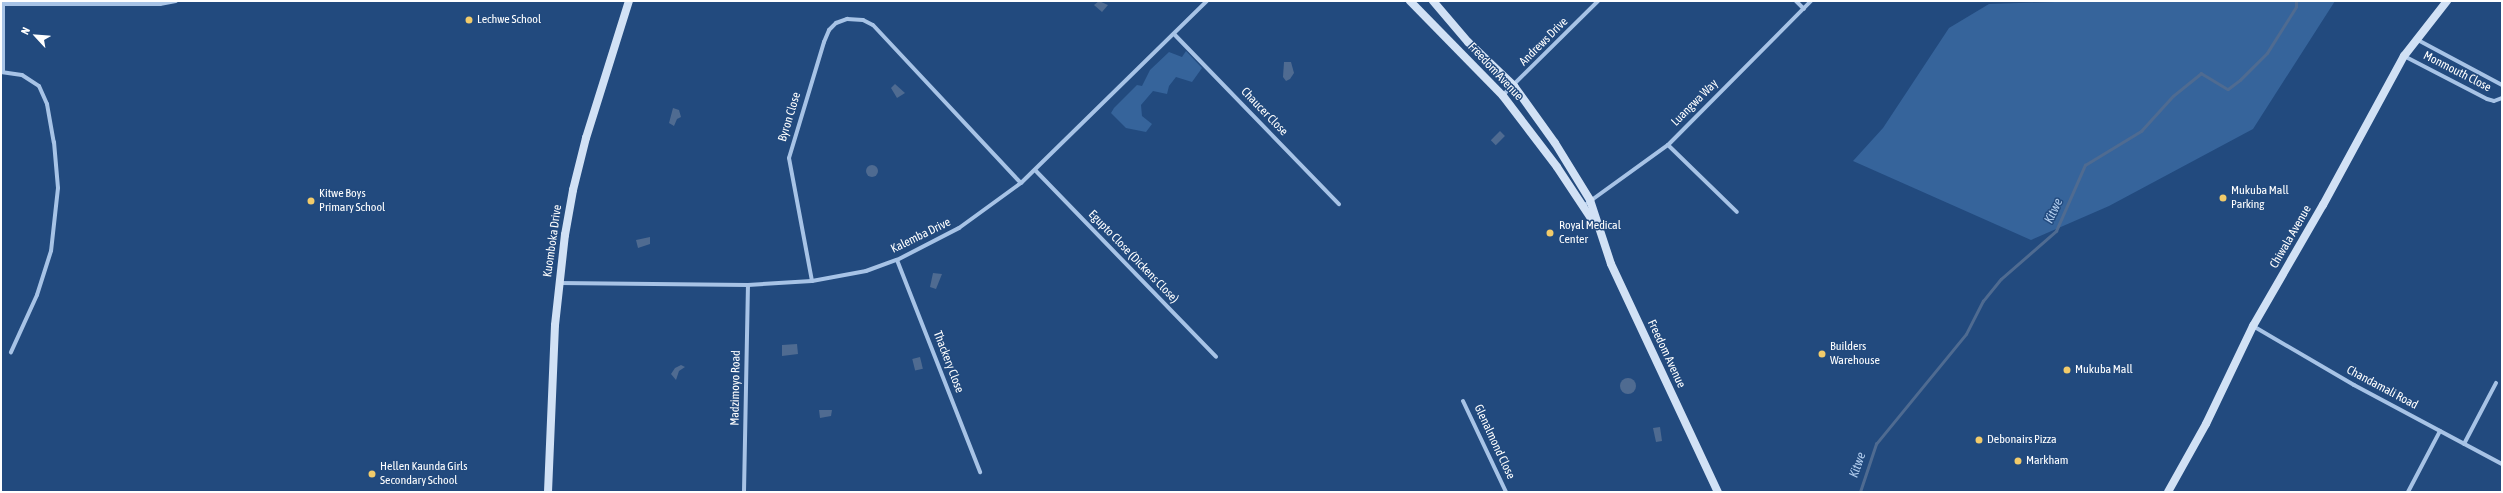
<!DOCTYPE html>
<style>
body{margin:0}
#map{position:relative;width:2503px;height:493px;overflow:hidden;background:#224a7e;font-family:"Asap Condensed",sans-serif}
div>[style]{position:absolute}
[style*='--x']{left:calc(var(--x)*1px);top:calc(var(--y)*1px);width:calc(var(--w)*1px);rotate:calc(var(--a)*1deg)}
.green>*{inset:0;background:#36649b}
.water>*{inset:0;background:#4f6b91;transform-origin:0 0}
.round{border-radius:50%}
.stream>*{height:2.5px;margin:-1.25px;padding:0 1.25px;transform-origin:1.25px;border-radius:1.25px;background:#4f6b91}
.minor>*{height:4px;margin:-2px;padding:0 2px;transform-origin:2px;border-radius:2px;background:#a7c3e6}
.secondary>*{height:8px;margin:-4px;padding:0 4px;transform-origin:4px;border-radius:4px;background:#d1e1f5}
.dots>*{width:11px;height:11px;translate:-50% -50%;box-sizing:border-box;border:2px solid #224a7e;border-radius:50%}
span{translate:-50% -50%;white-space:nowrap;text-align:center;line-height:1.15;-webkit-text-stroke:3px #224a7e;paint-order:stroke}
.poi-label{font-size:12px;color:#fff}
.left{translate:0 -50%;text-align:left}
.street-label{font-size:12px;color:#fff}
.water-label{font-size:13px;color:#b2cdee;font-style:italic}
.frame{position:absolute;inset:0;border:2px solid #fff;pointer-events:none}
.north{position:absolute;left:16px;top:16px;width:40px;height:40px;-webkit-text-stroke:3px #224a7e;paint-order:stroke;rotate:296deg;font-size:11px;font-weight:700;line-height:16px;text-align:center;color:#fff}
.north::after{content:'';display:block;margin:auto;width:14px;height:18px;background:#fff;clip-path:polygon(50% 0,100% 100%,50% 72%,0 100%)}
</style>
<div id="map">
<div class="green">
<div style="clip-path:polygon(2086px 1px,2335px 1px,2253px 129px,2109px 206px,2031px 240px,1853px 161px,1883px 128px,1949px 28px,1989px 4px)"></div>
<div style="clip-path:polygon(1186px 51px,1202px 68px,1192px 82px,1176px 77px,1169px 86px,1167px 94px,1153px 91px,1141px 105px,1142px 116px,1152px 124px,1146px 132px,1126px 128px,1111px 113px,1114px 108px,1137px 85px,1142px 86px,1150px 70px,1169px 52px,1182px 57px)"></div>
</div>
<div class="water">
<div style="clip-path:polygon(1099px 1px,1108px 5px,1102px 12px,1094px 5px)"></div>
<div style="clip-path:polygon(1284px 62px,1291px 62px,1294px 73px,1290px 79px,1286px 81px,1283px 77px)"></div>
<div style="clip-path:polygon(895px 84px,905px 93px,897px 98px,891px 88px)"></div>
<div style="clip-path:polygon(673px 108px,679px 110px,681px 117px,677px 119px,674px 126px,669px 123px)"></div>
<div style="left:1500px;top:131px;width:7px;height:13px;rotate:45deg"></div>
<div class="round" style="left:866px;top:165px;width:12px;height:12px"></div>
<div style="clip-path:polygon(650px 237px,650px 244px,638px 248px,636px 240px)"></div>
<div style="clip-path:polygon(933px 273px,942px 274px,936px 289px,930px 287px)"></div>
<div style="clip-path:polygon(797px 344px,798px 354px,782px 356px,782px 345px)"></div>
<div style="left:920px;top:357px;width:12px;height:8px;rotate:76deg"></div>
<div style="clip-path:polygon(681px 365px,685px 367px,679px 371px,676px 380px,671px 374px,675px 368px)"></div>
<div class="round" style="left:1620px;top:378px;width:16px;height:16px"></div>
<div style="clip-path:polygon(819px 410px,832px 410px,831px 416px,820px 418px)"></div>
<div style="clip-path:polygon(1660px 427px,1662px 441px,1656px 442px,1653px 428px)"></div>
</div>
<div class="stream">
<div style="--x:1860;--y:492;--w:51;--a:-71.6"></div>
<div style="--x:1876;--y:444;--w:142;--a:-50.7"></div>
<div style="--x:1966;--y:334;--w:37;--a:-63"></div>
<div style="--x:1983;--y:301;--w:28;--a:-51"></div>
<div style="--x:2001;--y:279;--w:73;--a:-41.1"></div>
<div style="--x:2056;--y:231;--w:72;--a:-66.3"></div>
<div style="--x:2085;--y:165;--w:66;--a:-31.3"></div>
<div style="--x:2141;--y:131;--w:47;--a:-47.6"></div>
<div style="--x:2173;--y:96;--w:36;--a:-39"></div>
<div style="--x:2201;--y:73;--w:31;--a:31"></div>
<div style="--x:2228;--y:89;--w:15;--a:-37"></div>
<div style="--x:2240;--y:80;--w:38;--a:-45"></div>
<div style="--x:2267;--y:53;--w:54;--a:-57.8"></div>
<div style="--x:2296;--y:7;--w:6;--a:-90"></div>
</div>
<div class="minor">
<div style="--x:1796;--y:1;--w:11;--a:45"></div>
<div style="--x:1;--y:4;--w:159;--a:0"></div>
<div style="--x:160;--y:4;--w:16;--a:-11"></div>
<div style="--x:3;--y:4;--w:67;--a:90"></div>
<div style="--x:1174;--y:34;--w:237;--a:45.9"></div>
<div style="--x:2416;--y:39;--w:98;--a:28.1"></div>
<div style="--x:2404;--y:56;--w:93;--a:27.4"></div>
<div style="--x:2487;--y:99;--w:7;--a:16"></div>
<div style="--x:2494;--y:101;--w:9;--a:-21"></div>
<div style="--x:1;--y:72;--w:21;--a:8"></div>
<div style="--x:22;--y:75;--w:20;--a:33"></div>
<div style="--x:39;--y:86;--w:20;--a:66"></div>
<div style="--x:47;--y:104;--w:39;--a:80"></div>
<div style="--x:54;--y:142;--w:46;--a:85"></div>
<div style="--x:58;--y:188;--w:63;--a:96.3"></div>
<div style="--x:51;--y:251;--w:46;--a:107.7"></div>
<div style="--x:37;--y:295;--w:63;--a:114.5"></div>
<div style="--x:1503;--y:95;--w:134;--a:-44.7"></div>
<div style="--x:1668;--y:145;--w:96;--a:44.2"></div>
<div style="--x:1035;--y:170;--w:260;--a:45.9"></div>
<div style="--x:1582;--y:207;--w:106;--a:-35.8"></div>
<div style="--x:1668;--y:145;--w:203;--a:-45.2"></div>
<div style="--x:897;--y:260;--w:228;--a:68.6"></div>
<div style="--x:812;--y:281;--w:125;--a:-100.6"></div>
<div style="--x:789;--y:158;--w:121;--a:-73.2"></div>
<div style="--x:824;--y:42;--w:13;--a:-67"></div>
<div style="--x:829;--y:30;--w:10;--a:-45"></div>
<div style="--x:836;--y:23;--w:12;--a:-20"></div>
<div style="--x:847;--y:19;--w:16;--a:4"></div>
<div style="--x:863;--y:20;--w:11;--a:27"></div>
<div style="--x:873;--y:25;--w:216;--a:46.9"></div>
<div style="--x:559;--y:283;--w:189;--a:0.6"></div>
<div style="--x:748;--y:285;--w:64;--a:-3.6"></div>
<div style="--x:812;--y:281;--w:55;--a:-10.5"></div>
<div style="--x:866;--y:271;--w:33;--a:-20"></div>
<div style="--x:897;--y:260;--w:70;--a:-27.3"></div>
<div style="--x:959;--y:228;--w:77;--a:-36"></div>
<div style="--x:1021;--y:183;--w:260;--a:-44.4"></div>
<div style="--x:2253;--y:326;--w:117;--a:30.3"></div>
<div style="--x:2354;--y:385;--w:168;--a:28.1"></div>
<div style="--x:1463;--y:401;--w:101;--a:64.7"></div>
<div style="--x:2464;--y:444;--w:69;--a:-62.3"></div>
<div style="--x:744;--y:492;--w:207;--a:-88.9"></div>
<div style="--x:2408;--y:492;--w:69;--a:-62.3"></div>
</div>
<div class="secondary">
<div style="--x:1410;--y:1;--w:133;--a:45.6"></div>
<div style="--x:1503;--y:96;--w:89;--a:52.7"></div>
<div style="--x:1557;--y:167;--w:67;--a:56.5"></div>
<div style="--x:1433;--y:1;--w:54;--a:49.5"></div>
<div style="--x:1468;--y:42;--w:64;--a:43.7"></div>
<div style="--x:1514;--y:86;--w:70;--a:54.3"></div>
<div style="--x:1555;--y:143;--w:67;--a:58.4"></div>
<div style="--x:1590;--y:200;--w:67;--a:71.8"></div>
<div style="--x:1611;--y:264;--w:252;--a:64.9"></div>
<div style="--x:548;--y:492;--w:167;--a:-87.6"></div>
<div style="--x:555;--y:325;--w:91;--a:-83.7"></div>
<div style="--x:565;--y:235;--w:46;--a:-79.9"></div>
<div style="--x:573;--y:190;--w:54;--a:-76"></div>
<div style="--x:586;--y:138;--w:144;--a:-72.6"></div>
<div style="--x:2168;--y:492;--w:78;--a:-60.8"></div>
<div style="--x:2206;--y:424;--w:109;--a:-64.4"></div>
<div style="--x:2253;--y:326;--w:140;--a:-60"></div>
<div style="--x:2323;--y:205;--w:170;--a:-61.5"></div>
<div style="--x:2404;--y:56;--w:70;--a:-52"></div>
</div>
<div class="dots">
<div style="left:469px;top:20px;background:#f2cb6a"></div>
<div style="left:2223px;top:198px;background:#f2cb6a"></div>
<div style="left:311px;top:201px;background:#f2cb6a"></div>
<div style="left:1550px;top:233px;background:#f2cb6a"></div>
<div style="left:1822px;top:354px;background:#f2cb6a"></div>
<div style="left:2067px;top:370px;background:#f2cb6a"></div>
<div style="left:1979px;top:440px;background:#f2cb6a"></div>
<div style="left:2018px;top:461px;background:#f2cb6a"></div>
<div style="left:372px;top:474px;background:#f2cb6a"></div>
</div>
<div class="poi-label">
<span class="left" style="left:477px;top:20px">Lechwe School</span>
<span class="left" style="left:2231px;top:198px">Mukuba Mall<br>Parking</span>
<span class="left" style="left:319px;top:201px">Kitwe Boys<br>Primary School</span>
<span class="left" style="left:1559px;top:233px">Royal Medical<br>Center</span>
<span class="left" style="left:1830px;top:354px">Builders<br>Warehouse</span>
<span class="left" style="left:2075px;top:370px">Mukuba Mall</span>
<span class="left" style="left:1987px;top:440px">Debonairs Pizza</span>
<span class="left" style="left:2026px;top:461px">Markham</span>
<span class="left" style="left:380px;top:474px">Hellen Kaunda Girls<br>Secondary School</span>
</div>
<div class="street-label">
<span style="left:1544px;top:42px;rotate:-45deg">Andrews Drive</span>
<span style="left:1495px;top:72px;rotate:47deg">Freedom Avenue</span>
<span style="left:2457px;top:72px;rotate:27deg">Monmouth Close</span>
<span style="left:1695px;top:103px;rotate:-45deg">Luangwa Way</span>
<span style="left:1264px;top:112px;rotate:46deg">Chaucer Close</span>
<span style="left:790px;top:117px;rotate:-73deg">Byron Close</span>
<span style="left:921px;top:236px;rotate:-26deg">Kalemba Drive</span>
<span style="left:2291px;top:237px;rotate:-60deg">Chiwala Avenue</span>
<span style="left:553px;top:241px;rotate:-82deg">Kuomboka Drive</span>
<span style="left:1133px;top:257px;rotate:46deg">Egupto Close (Dickens Close)</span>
<span style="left:1666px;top:354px;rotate:65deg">Freedom Avenue</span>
<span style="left:948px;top:362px;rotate:69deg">Thackery Close</span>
<span style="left:736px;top:388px;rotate:-89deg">Madzimoyo Road</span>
<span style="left:2382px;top:388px;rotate:28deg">Chandamali Road</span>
<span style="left:1494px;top:442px;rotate:65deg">Glenalmond Close</span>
</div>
<div class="water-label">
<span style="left:2054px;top:211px;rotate:-65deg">Kitwe</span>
<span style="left:1858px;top:465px;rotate:-71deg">Kitwe</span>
</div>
<div class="frame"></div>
<div class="north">N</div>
</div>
